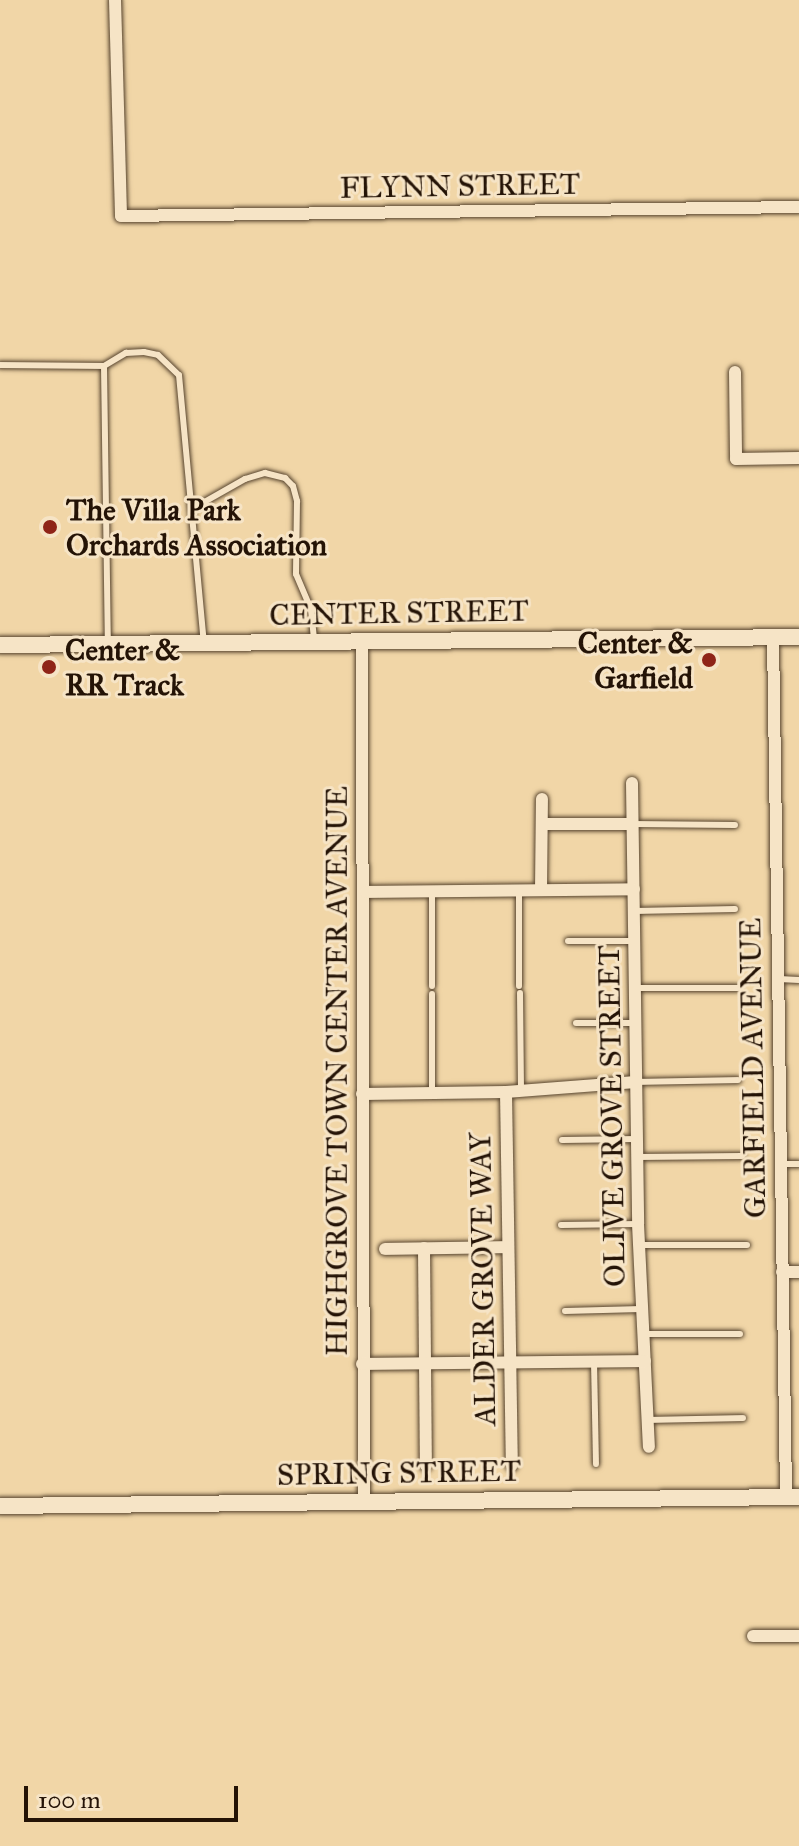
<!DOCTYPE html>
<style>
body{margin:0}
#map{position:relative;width:799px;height:1846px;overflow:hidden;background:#f1d6a7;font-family:"IM FELL Great Primer",serif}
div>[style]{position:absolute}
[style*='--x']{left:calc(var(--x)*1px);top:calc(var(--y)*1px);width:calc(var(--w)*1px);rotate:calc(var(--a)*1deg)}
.roads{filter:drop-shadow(0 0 2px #57442e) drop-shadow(0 0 2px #57442e)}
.lane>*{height:6px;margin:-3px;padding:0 3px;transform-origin:3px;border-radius:3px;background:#f6e4c6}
.street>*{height:12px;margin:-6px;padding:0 6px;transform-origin:6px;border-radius:6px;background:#f6e4c6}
.secondary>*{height:16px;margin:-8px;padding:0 8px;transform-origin:8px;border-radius:8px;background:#f6e4c6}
.dots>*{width:22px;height:22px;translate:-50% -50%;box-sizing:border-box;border:4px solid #f6e4c6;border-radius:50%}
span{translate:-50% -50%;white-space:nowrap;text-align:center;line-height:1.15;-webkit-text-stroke:6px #f6e4c6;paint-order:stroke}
.street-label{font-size:30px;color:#241306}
.poi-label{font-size:30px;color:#241306;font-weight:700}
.left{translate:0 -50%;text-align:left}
.right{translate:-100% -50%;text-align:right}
.scale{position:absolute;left:24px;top:1786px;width:214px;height:36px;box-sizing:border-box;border:4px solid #241306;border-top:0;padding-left:10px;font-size:24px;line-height:28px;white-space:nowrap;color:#241306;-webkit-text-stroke:6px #f6e4c6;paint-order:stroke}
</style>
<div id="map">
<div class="roads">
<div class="lane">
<div style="--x:0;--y:365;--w:104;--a:0.6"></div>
<div style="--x:104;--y:366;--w:276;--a:89.2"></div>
<div style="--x:104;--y:366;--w:26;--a:-31"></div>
<div style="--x:126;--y:353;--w:18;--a:-3"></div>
<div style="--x:144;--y:352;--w:14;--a:12"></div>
<div style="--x:158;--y:355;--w:29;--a:44"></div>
<div style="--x:179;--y:375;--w:269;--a:84.7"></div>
<div style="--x:192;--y:509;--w:61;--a:-29.5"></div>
<div style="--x:245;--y:479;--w:21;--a:-17"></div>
<div style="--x:265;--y:473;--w:21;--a:14"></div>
<div style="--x:285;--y:478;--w:11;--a:45"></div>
<div style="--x:293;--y:486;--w:16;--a:75"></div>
<div style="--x:297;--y:501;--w:73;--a:90.8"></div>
<div style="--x:296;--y:574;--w:39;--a:67"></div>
<div style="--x:311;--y:610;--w:30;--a:84"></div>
<div style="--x:632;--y:824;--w:103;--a:0.6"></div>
<div style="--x:519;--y:890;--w:96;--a:90"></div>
<div style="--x:634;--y:911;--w:101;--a:-1.1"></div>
<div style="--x:568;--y:941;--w:67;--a:0"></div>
<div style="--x:779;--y:979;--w:20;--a:3"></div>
<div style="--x:432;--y:986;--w:95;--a:-90"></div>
<div style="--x:635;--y:988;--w:103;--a:0"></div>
<div style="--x:520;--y:993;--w:98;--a:89.4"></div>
<div style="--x:576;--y:1023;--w:59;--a:0"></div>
<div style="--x:636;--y:1082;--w:102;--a:-1.1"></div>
<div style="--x:432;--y:1093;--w:99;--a:-90"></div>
<div style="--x:562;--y:1140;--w:75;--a:-0.8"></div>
<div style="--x:637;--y:1157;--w:105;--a:-0.5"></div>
<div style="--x:780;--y:1164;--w:19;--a:0"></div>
<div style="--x:561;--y:1225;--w:77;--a:-0.7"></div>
<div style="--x:639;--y:1245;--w:108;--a:0"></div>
<div style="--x:565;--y:1311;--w:76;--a:-1.5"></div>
<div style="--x:644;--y:1334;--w:96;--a:0"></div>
<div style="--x:594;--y:1361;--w:103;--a:88.9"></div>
<div style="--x:649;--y:1420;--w:94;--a:-1.2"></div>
</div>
<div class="street">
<div style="--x:115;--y:0;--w:216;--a:88.4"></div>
<div style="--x:121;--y:216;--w:678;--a:-0.76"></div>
<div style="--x:735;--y:372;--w:87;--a:89.3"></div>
<div style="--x:736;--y:459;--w:63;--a:-0.9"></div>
<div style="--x:773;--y:637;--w:860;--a:89.13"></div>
<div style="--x:362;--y:641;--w:861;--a:89.87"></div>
<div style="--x:632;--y:783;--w:441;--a:89.2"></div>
<div style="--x:638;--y:1224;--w:223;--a:87.2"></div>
<div style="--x:542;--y:824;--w:90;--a:0"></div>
<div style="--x:541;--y:890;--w:91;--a:-89.4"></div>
<div style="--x:366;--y:892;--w:268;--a:-0.6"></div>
<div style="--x:506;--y:1092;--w:373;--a:89.1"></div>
<div style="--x:362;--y:1094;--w:144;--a:-0.8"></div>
<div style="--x:506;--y:1092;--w:130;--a:-4.4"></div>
<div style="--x:424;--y:1248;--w:217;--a:89.5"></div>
<div style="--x:385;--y:1249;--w:123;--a:-0.9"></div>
<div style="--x:782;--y:1272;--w:17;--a:0"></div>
<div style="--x:362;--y:1364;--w:283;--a:-0.6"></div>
<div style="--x:753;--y:1636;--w:46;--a:0"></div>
</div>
<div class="secondary">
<div style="--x:0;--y:645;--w:799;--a:-0.57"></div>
<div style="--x:0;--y:1506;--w:799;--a:-0.65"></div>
</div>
</div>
<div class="dots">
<div style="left:50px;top:527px;background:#8f2418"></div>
<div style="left:709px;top:660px;background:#8f2418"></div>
<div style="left:49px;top:667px;background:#8f2418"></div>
</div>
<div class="street-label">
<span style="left:460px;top:186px;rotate:-1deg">FLYNN STREET</span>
<span style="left:399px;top:613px;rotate:-1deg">CENTER STREET</span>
<span style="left:753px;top:1068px;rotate:-91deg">GARFIELD AVENUE</span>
<span style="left:337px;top:1071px;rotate:-90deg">HIGHGROVE TOWN CENTER AVENUE</span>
<span style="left:612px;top:1116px;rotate:-91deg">OLIVE GROVE STREET</span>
<span style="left:483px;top:1279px;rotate:-91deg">ALDER GROVE WAY</span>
<span style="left:399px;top:1473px;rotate:-1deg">SPRING STREET</span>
</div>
<div class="poi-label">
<span class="left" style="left:66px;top:527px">The Villa Park<br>Orchards Association</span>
<span class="right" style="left:693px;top:660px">Center &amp;<br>Garfield</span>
<span class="left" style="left:65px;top:667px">Center &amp;<br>RR Track</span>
</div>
<div class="scale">100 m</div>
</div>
